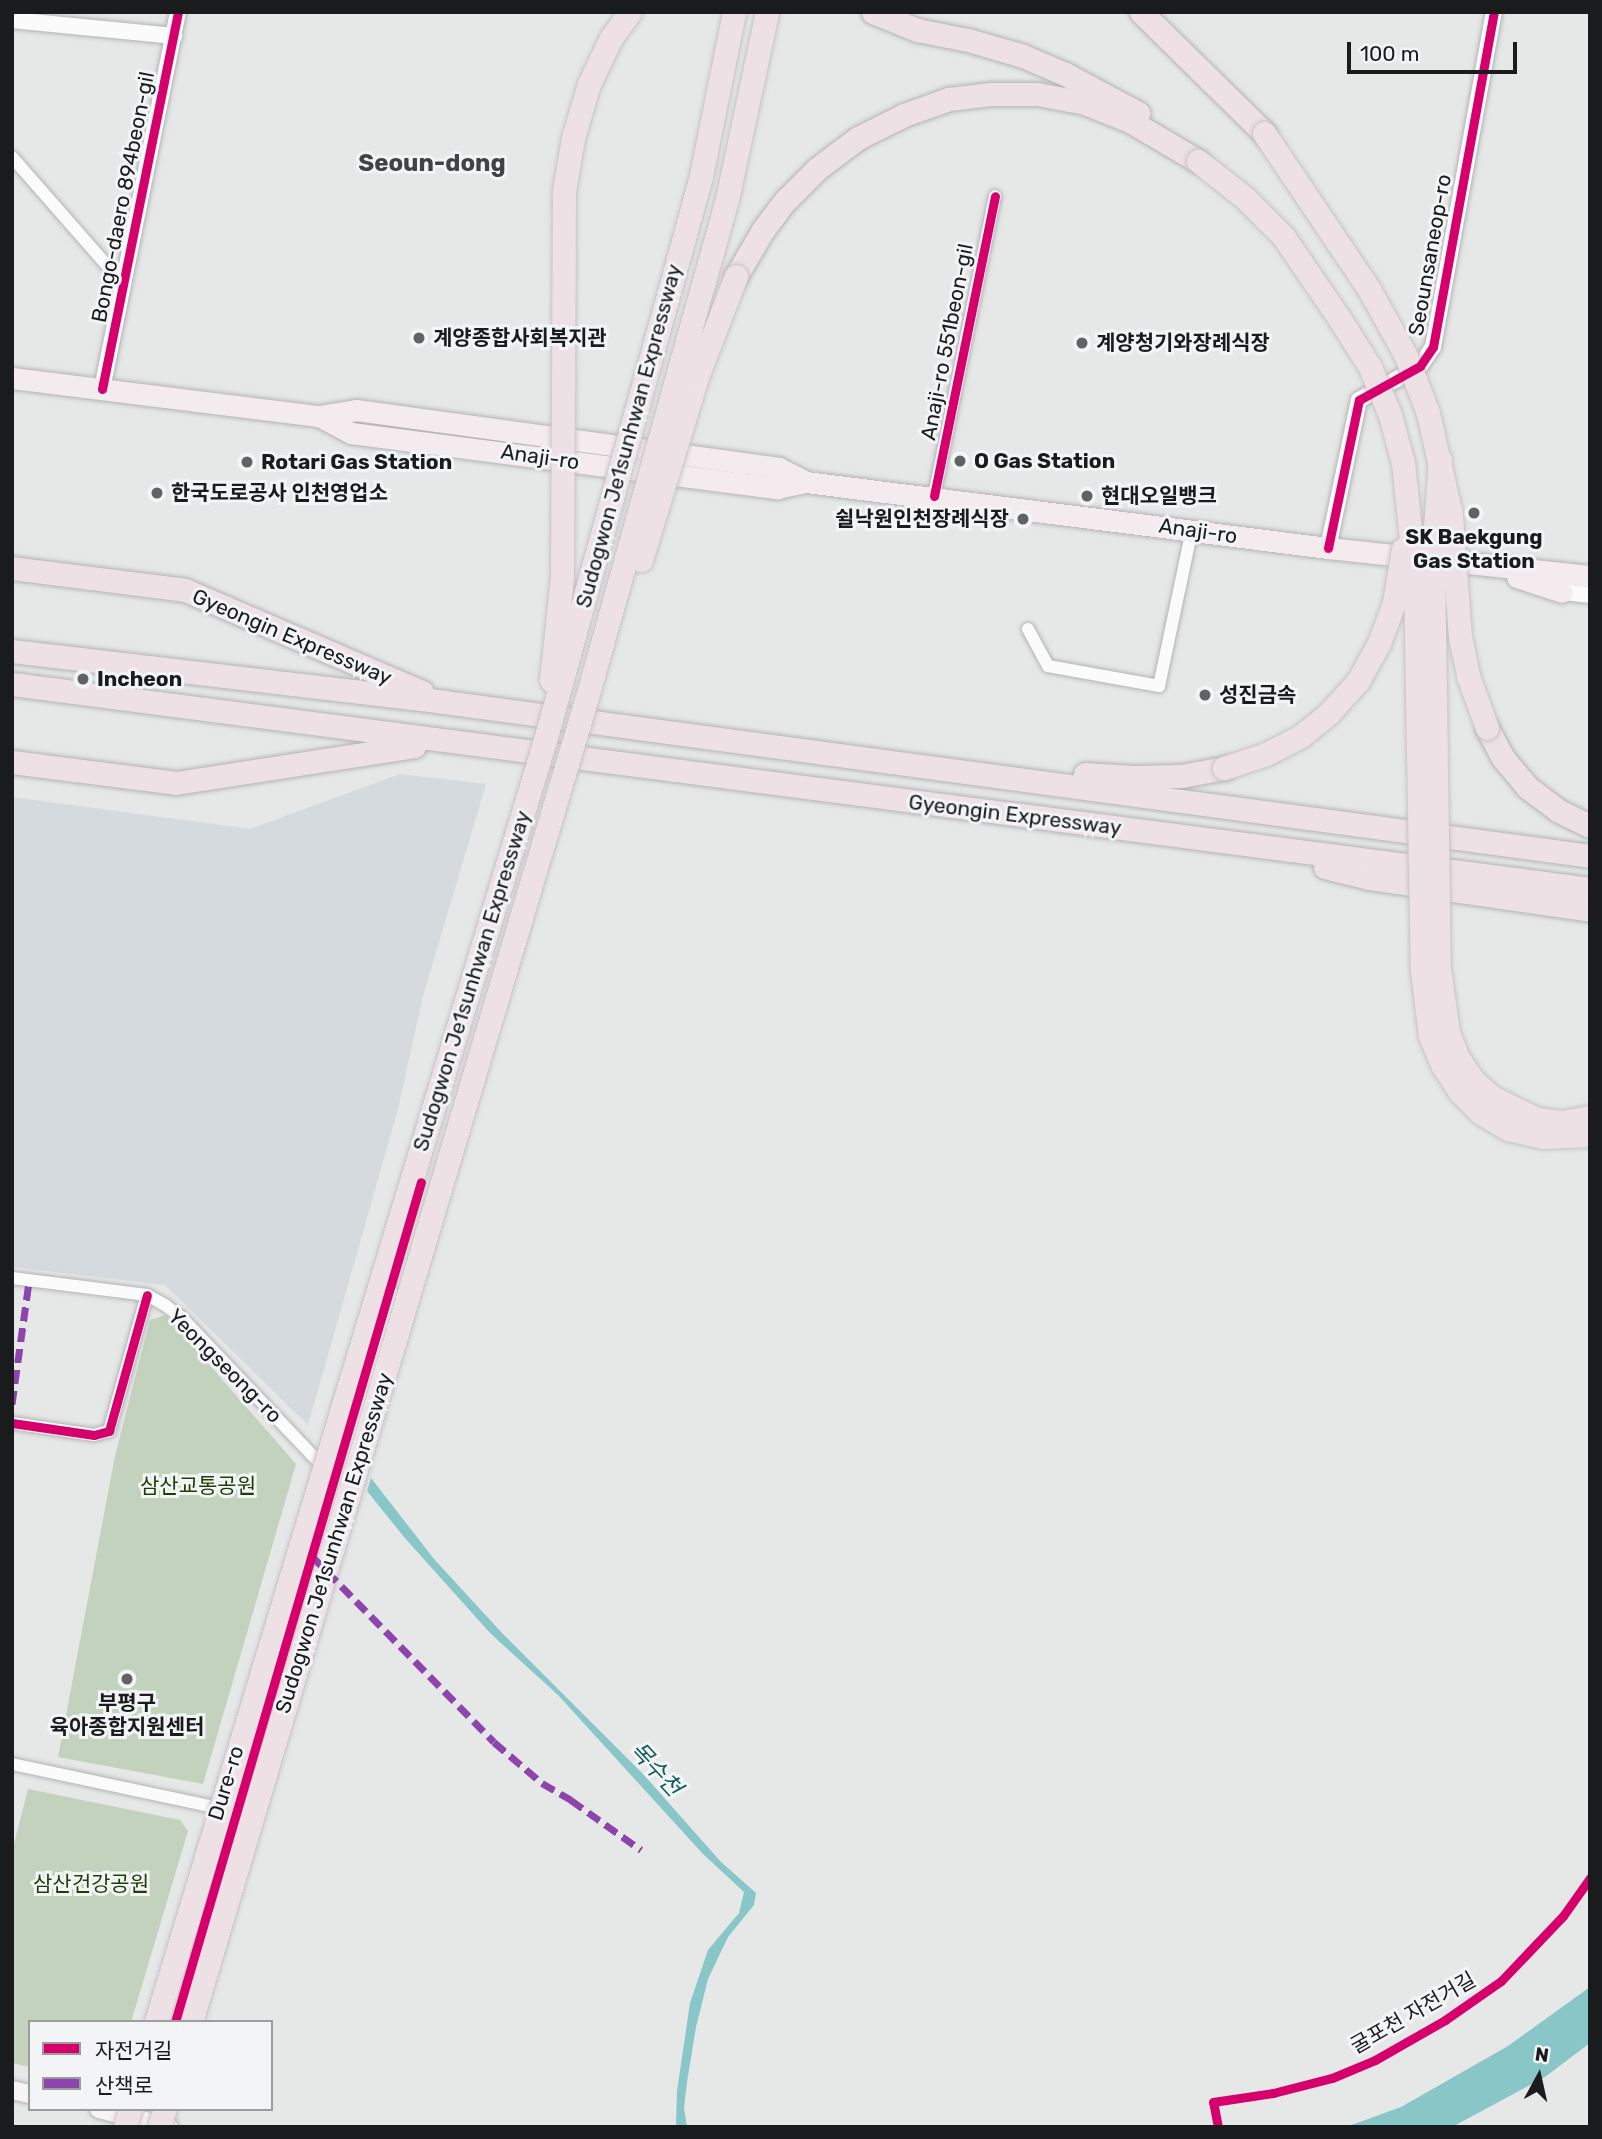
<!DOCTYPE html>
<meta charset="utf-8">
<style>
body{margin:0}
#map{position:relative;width:1602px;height:2139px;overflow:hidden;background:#e6e7e7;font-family:Rubik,"Noto Sans KR",sans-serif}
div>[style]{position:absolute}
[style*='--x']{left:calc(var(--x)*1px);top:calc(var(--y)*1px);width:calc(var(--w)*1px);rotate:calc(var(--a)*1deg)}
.built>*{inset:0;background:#d5dade}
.green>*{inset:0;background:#c2d2bc}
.water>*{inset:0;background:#89c6c8}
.roads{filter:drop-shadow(0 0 2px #b4b4b5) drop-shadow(0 0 2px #b4b4b5)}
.minor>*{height:12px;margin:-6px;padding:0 6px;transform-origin:6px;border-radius:6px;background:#fbfbfb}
.tertiary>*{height:16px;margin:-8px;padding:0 8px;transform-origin:8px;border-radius:8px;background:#fbfbfb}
.secondary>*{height:18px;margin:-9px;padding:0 9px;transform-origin:9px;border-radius:9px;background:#f7f4f5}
.primary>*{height:21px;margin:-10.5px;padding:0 10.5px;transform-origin:10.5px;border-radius:10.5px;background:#f4ebee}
.motorway>*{height:23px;margin:-11.5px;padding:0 11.5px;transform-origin:11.5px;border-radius:11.5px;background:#eee1e5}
.bridges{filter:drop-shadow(0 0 2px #c4c4c4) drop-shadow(0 0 2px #c4c4c4)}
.motorway-bridge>*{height:23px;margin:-11.5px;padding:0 11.5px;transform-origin:11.5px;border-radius:11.5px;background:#eee1e5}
.quiet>*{height:7px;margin-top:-3.5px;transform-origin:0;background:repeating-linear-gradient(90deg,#8e44ad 0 14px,transparent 0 21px)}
.cycleway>*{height:9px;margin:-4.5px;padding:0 4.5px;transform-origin:4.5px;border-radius:4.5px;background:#d6006c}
.dots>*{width:19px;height:19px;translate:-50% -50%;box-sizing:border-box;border:4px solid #f2f4f6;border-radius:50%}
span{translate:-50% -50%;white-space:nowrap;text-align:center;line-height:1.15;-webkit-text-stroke:6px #f2f4f6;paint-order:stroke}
.street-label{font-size:21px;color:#1a1b1c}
.poi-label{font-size:21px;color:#1a1b1c;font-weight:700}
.left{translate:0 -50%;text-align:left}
.right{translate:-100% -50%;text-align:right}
.park-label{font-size:21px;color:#1d3f05}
.water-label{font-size:23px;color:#115c5e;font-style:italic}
.quarter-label{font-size:24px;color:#404243;font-weight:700}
.frame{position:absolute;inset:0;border:14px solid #1a1b1c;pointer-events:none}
.legend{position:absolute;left:28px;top:2020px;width:245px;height:91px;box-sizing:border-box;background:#f2f4f6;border:2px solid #9c9d9f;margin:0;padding:9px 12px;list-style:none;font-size:21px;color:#1a1b1c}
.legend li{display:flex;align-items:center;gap:14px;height:35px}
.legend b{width:35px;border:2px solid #9c9d9f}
.north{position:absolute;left:1504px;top:2041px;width:70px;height:70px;-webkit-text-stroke:5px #f2f4f6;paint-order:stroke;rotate:8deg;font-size:19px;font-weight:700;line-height:28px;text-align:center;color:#1a1b1c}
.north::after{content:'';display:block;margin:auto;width:24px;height:32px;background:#1a1b1c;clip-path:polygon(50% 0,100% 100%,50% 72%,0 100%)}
.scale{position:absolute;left:1347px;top:42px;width:170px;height:32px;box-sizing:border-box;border:4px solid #1a1b1c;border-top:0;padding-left:9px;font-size:21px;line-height:24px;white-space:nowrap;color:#1a1b1c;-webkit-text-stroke:5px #f2f4f6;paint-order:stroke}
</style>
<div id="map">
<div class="built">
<div style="clip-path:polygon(400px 774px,486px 784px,423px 996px,398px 1109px,308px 1425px,165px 1285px,12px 1267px,12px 797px,250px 829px)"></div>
</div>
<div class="green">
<div style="clip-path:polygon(166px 1315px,296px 1464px,203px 1784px,58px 1757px,115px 1456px,150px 1320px)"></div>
<div style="clip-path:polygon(28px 1789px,180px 1820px,188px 1831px,131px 2022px,30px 2022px,30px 2067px,12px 2063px,12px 1852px)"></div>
</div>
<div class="water">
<div style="clip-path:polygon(371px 1478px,434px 1559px,502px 1633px,644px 1775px,721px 1862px,756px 1893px,754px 1905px,728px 1937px,708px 1979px,696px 2027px,687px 2082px,684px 2108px,687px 2127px,677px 2127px,676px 2123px,677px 2091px,690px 2003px,708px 1950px,739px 1913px,744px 1892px,703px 1854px,558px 1695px,490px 1633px,404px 1537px,367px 1491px)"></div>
<div style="clip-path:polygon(1590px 1987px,1590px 2043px,1545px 2077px,1452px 2127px,1346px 2127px,1401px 2107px,1508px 2046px)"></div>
</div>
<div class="roads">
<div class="minor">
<div style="--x:12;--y:157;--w:169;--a:48.8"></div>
<div style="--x:934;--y:496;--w:306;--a:-78.5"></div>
<div style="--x:1028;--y:629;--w:42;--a:61.6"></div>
<div style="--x:1048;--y:666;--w:113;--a:10.2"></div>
<div style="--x:1159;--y:686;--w:159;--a:-78.1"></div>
<div style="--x:12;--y:1278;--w:136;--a:7.2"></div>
<div style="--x:147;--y:1295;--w:21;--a:29"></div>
<div style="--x:165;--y:1305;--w:20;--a:37"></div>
<div style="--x:181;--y:1317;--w:209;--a:46.5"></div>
<div style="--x:12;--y:1423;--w:83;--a:8.3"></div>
<div style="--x:94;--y:1435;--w:16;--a:-15"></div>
<div style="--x:109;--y:1431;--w:141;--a:-74.4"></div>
<div style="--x:12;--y:1764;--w:217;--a:12"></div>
</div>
<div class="tertiary">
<div style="--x:12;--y:20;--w:163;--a:5.6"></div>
<div style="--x:102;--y:389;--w:385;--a:-78.6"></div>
<div style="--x:1328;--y:548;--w:151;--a:-78.2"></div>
<div style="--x:1359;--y:400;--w:70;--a:-29.1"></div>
<div style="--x:1420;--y:366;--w:23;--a:-56"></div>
<div style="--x:1433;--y:347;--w:341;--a:-79.7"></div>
<div style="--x:1562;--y:592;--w:28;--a:6"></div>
<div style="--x:175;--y:2022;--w:761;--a:-73.66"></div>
</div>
<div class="secondary">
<div style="--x:12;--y:2090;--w:18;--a:13"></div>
<div style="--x:99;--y:2109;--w:72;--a:14.4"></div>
</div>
<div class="primary">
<div style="--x:12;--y:378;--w:309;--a:7.1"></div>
<div style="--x:319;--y:416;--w:37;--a:-9"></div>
<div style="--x:356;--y:410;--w:427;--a:7.8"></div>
<div style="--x:779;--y:468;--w:30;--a:27"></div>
<div style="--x:319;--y:416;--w:36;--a:28"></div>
<div style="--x:351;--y:433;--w:430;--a:7.4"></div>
<div style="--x:777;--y:488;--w:30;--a:-12"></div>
<div style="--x:806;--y:482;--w:526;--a:7.21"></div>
<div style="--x:1328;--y:548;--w:263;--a:6.1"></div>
<div style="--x:1517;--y:577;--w:47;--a:18.4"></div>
</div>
<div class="motorway">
<div style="--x:873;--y:12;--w:48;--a:22.2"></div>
<div style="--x:917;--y:30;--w:52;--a:11.1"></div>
<div style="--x:968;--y:40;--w:57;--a:16.2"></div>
<div style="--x:1023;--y:56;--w:46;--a:23.2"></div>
<div style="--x:1065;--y:74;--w:83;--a:28.1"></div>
<div style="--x:1141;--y:12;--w:173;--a:44.5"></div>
<div style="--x:736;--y:276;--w:53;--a:-59.6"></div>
<div style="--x:763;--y:230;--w:38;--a:-53"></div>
<div style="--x:786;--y:200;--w:45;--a:-45"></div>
<div style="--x:818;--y:168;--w:50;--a:-36.9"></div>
<div style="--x:858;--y:138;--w:51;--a:-26.6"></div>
<div style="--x:904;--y:115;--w:48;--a:-19.6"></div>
<div style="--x:949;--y:99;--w:42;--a:-6.8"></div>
<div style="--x:991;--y:94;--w:46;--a:0"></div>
<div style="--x:1037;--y:94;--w:49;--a:10.6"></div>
<div style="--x:1085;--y:103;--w:48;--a:21.8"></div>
<div style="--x:1130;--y:121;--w:79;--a:30.5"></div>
<div style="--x:12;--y:568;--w:174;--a:7.2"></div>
<div style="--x:185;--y:590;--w:258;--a:23.3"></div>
<div style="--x:12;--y:651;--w:435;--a:6.7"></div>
<div style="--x:444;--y:702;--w:1156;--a:7.65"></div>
<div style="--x:12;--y:684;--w:1591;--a:7.4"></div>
<div style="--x:1487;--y:728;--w:34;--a:62"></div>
<div style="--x:1503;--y:758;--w:38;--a:50"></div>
<div style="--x:1527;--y:787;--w:40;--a:37"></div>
<div style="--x:1559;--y:811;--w:34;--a:26"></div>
<div style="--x:12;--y:762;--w:165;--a:7.3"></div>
<div style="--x:176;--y:783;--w:241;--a:-8.8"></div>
<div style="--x:1085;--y:774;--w:47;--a:3.7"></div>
<div style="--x:1132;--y:777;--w:49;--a:-1.2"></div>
<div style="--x:1181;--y:776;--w:44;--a:-10.5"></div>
<div style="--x:1325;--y:867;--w:45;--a:14"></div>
<div style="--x:1369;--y:878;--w:223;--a:8.2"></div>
</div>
</div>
<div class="bridges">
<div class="motorway-bridge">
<div style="--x:1264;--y:133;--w:190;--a:56.1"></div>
<div style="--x:1370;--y:291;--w:74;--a:61"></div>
<div style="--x:1406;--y:356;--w:61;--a:68.9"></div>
<div style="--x:1428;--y:413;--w:105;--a:77.3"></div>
<div style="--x:1451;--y:515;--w:122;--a:85.8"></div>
<div style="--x:1460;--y:637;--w:40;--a:78"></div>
<div style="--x:1468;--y:676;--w:55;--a:69.9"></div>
<div style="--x:1198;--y:161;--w:60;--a:38.2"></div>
<div style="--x:1245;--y:198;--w:54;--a:45"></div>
<div style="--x:1283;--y:236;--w:103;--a:55.7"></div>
<div style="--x:1341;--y:321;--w:54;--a:57.8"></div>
<div style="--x:1370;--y:367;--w:52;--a:67.4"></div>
<div style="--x:1390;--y:415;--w:50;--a:74.8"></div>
<div style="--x:1403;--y:463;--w:116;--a:84"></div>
<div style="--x:1415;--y:578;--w:392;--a:89"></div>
<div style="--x:1422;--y:970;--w:66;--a:83.1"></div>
<div style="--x:1430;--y:1036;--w:33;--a:67"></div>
<div style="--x:1443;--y:1066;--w:30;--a:57"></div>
<div style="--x:1459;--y:1091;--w:31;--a:45"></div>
<div style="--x:1481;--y:1113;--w:31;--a:31"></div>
<div style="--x:1508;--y:1129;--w:36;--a:13"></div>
<div style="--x:1543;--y:1137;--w:47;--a:-2.4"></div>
<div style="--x:1440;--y:460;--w:96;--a:94.2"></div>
<div style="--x:1433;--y:556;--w:413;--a:89.2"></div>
<div style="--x:1439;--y:969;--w:64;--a:81.9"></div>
<div style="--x:1448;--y:1032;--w:28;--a:69"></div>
<div style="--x:1458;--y:1058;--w:27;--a:56"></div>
<div style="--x:1473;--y:1080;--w:25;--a:42"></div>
<div style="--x:1492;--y:1097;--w:50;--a:26.1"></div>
<div style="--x:1537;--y:1119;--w:25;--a:7"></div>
<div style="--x:1562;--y:1122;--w:28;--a:-10"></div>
<div style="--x:641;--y:560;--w:191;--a:-73"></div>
<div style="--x:697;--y:377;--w:108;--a:-68.9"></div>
<div style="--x:551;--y:680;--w:104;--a:-83.9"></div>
<div style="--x:562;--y:577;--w:386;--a:-89.7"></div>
<div style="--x:564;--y:191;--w:54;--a:-80.4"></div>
<div style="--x:573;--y:138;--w:56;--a:-73.5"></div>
<div style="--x:589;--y:84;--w:51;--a:-64.4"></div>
<div style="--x:611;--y:38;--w:32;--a:-54"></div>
<div style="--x:1224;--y:768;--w:44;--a:-18.4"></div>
<div style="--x:1266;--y:754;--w:39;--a:-27"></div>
<div style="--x:1301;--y:736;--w:36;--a:-39"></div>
<div style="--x:1329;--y:713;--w:43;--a:-47.8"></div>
<div style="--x:1358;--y:681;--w:43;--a:-61.1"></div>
<div style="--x:1379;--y:643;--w:43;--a:-69.4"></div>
<div style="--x:1394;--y:603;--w:55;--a:-80.5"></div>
<div style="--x:156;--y:2022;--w:1343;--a:-73.12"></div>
<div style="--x:546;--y:737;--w:582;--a:-74.55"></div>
<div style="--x:701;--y:176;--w:167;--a:-78.6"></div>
<div style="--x:191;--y:2022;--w:1390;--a:-73.36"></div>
<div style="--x:589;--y:690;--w:510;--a:-74.3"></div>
<div style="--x:727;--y:199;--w:191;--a:-77.9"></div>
<div style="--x:125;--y:2127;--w:19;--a:-74"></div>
<div style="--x:159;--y:2127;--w:19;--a:-72"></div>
</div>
</div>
<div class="quiet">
<div style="--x:12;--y:1404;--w:124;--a:-82.1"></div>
<div style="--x:312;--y:1556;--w:260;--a:45.6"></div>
<div style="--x:494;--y:1742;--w:63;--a:40.5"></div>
<div style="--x:542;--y:1783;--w:34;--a:30"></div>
<div style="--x:571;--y:1800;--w:86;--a:35.5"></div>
</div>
<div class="cycleway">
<div style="--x:102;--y:389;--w:385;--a:-78.6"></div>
<div style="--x:934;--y:496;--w:306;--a:-78.5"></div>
<div style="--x:1328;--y:548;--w:151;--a:-78.2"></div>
<div style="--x:1359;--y:400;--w:70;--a:-29.1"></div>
<div style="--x:1420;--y:366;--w:23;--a:-56"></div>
<div style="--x:1433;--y:347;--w:341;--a:-79.7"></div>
<div style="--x:12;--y:1423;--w:83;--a:8.3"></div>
<div style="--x:94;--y:1435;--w:16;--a:-15"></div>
<div style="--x:109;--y:1431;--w:141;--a:-74.4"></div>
<div style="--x:175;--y:2022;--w:875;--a:-73.68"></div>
<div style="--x:1218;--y:2127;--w:25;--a:-101"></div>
<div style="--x:1213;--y:2102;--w:61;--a:-8.5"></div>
<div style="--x:1273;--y:2093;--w:61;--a:-14.3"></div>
<div style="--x:1332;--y:2078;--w:47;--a:-22.7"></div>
<div style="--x:1375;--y:2060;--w:81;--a:-29.7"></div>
<div style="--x:1445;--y:2020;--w:68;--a:-34.9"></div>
<div style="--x:1501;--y:1981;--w:90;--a:-46.4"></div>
<div style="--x:1563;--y:1916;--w:47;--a:-54.6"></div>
</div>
<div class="dots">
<div style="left:419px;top:338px;background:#616263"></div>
<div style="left:1082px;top:343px;background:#616263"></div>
<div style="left:960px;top:461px;background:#616263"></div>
<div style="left:247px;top:462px;background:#616263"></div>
<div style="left:157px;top:493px;background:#616263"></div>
<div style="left:1087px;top:496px;background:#616263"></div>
<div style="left:1474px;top:513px;background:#616263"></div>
<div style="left:1023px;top:519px;background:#616263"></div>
<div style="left:83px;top:679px;background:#616263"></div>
<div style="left:1205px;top:695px;background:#616263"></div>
<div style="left:127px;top:1679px;background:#616263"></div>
</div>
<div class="street-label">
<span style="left:123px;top:197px;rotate:-79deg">Bongo-daero 894beon-gil</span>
<span style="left:1430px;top:255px;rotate:-80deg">Seounsaneop-ro</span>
<span style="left:947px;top:342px;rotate:-79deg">Anaji-ro 551beon-gil</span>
<span style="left:629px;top:436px;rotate:-75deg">Sudogwon Je1sunhwan Expressway</span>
<span style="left:540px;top:457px;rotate:8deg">Anaji-ro</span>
<span style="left:1198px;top:531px;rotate:8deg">Anaji-ro</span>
<span style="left:292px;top:637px;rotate:23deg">Gyeongin Expressway</span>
<span style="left:1015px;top:815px;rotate:7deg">Gyeongin Expressway</span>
<span style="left:472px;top:981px;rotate:-73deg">Sudogwon Je1sunhwan Expressway</span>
<span style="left:225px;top:1366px;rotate:45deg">Yeongseong-ro</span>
<span style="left:334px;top:1543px;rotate:-73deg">Sudogwon Je1sunhwan Expressway</span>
<span style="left:226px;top:1783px;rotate:-73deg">Dure-ro</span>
<span style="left:1413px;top:2013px;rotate:-30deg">굴포천 자전거길</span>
</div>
<div class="poi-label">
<span class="left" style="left:433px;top:338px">계양종합사회복지관</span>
<span class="left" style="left:1096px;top:343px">계양청기와장례식장</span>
<span class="left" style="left:974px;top:461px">O Gas Station</span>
<span class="left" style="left:261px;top:462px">Rotari Gas Station</span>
<span class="left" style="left:171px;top:493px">한국도로공사 인천영업소</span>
<span class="left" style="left:1101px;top:496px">현대오일뱅크</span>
<span class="right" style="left:1009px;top:519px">쉴낙원인천장례식장</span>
<span style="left:1474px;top:549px">SK Baekgung<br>Gas Station</span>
<span class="left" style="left:97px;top:679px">Incheon</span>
<span class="left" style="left:1219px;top:695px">성진금속</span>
<span style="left:127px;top:1715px">부평구<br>육아종합지원센터</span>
</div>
<div class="park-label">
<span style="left:198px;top:1486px">삼산교통공원</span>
<span style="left:91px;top:1884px">삼산건강공원</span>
</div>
<div class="water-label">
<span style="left:656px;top:1769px;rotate:47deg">목수천</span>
</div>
<div class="quarter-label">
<span style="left:432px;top:164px">Seoun-dong</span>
</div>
<div class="frame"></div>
<ul class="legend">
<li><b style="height:9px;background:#d6006c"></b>자전거길</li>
<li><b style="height:9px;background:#8e44ad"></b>산책로</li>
</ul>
<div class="north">N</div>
<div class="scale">100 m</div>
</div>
